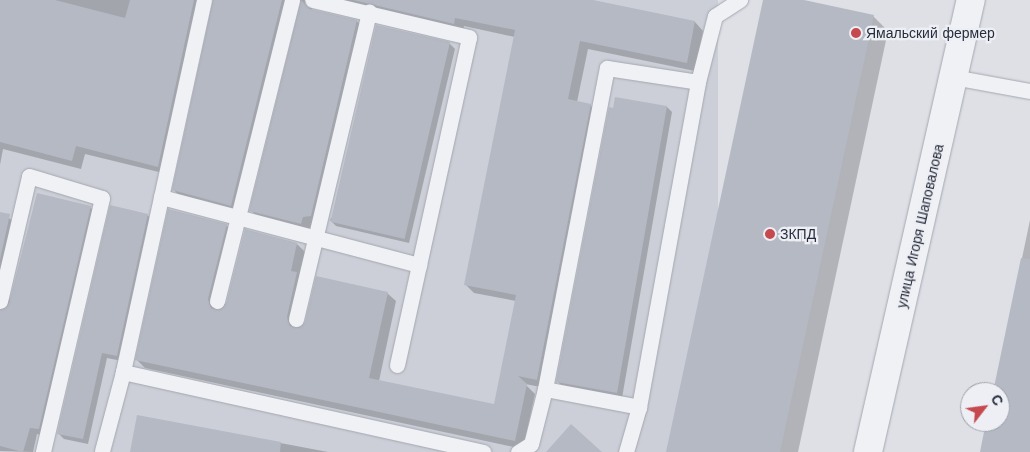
<!DOCTYPE html>
<meta charset="utf-8">
<style>
body{margin:0}
#map{position:relative;width:1030px;height:452px;overflow:hidden;background:#dee0e6;font-family:"Work Sans",sans-serif}
div>[style]{position:absolute}
[style*='--x']{left:calc(var(--x)*1px);top:calc(var(--y)*1px);width:calc(var(--w)*1px);rotate:calc(var(--a)*1deg)}
.built>*{inset:0;background:#cccfd8;transform-origin:0 0}
.shadow>*{inset:0;background:#0003}
.building>*{inset:0;background:#b5b9c3;transform-origin:0 0}
.roads{filter:drop-shadow(0 0 1px #a4a7b0) drop-shadow(0 0 1px #a4a7b0)}
.service>*{height:15px;margin:-7.5px;padding:0 7.5px;transform-origin:7.5px;border-radius:7.5px;background:#f0f1f5}
.tertiary>*{height:28px;margin:-14px;padding:0 14px;transform-origin:14px;border-radius:14px;background:#f0f1f5}
.dots>*{width:14px;height:14px;translate:-50% -50%;box-sizing:border-box;border:2px solid #edeff4;border-radius:50%}
span{translate:-50% -50%;white-space:nowrap;text-align:center;line-height:1.15;-webkit-text-stroke:4.5px #edeff4;paint-order:stroke}
.poi-label{font-size:14px;color:#282d3c}
.left{translate:0 -50%;text-align:left}
.street-label{font-size:14px;color:#282d3c}
.north{position:absolute;left:960px;top:382px;width:50px;height:50px;box-sizing:border-box;background:#edeff4;border:1px solid #9ea1aa;border-radius:50%;rotate:60deg;font-size:14px;font-weight:700;line-height:20px;text-align:center;color:#282d3c}
.north::after{content:'';display:block;margin:auto;width:18px;height:22px;background:#c5494e;clip-path:polygon(50% 0,100% 100%,50% 72%,0 100%)}
</style>
<div id="map">
<div class="built">
<div style="left:0;top:0;width:718px;height:452px"></div>
</div>
<div class="shadow">
<div style="clip-path:polygon(0 0,209px 0,167px 174px,85px 154px,81px 169px,3px 149px,0 165px)"></div>
<div style="clip-path:polygon(213px 0,320px 0,314px 2px,311px 11px,357px 21px,365px 30px,310px 232px,259px 219px,251px 210px,301px 1px,291px 6px,240px 214px,182px 199px,174px 190px)"></div>
<div style="clip-path:polygon(328px 0,590px 0,695px 22px,703px 31px,695px 71px,588px 49px,577px 102px,590px 105px,599px 114px,546px 388px,525px 384px,535px 394px,523px 449px,145px 368px,137px 360px,226px 225px,235px 234px,217px 311px,297px 244px,305px 252px,306px 282px,296px 328px,387px 293px,396px 301px,379px 381px,495px 406px,516px 301px,474px 293px,465px 284px,515px 37px,464px 26px,463px 32px)"></div>
<div style="clip-path:polygon(765px 0,799px 0,873px 16px,888px 31px,798px 452px,668px 452px)"></div>
<div style="clip-path:polygon(449px 43px,455px 49px,409px 243px,336px 226px,330px 220px)"></div>
<div style="clip-path:polygon(616px 98px,667px 107px,672px 112px,622px 398px,563px 387px,557px 381px)"></div>
<div style="clip-path:polygon(90px 207px,97px 215px,46px 436px,37px 434px,33px 452px,0 451px,0 310px)"></div>
<div style="clip-path:polygon(0 213px,17px 223px,0 298px)"></div>
<div style="clip-path:polygon(147px 215px,153px 220px,122px 361px,107px 358px,88px 444px,64px 439px,58px 433px)"></div>
<div style="clip-path:polygon(1030px 220px,1030px 452px,981px 452px,988px 422px,1000px 422px,1000px 392px,994px 392px)"></div>
<div style="clip-path:polygon(138px 416px,328px 452px,133px 452px)"></div>
</div>
<div class="building">
<div style="clip-path:polygon(0 0,55px 0,125px 18px,130px 0,194px 0,158px 167px,76px 146px,72px 161px,0 142px)"></div>
<div style="clip-path:polygon(213px 0,282px 0,231px 206px,172px 190px)"></div>
<div style="clip-path:polygon(301px 0,310px 9px,357px 20px,311px 216px,303px 217px,301px 224px,249px 211px)"></div>
<div style="clip-path:polygon(353px 0,593px 0,695px 21px,687px 63px,580px 41px,568px 99px,591px 104px,537px 380px,518px 376px,527px 384px,515px 441px,135px 360px,168px 209px,227px 224px,208px 299px,211px 308px,219px 310px,226px 304px,245px 229px,297px 243px,291px 271px,297px 272px,287px 317px,290px 326px,299px 328px,305px 322px,316px 276px,388px 292px,369px 378px,494px 404px,516px 295px,464px 285px,515px 30px,455px 18px,454px 24px)"></div>
<div style="clip-path:polygon(763px 0,804px 0,874px 15px,780px 452px,666px 452px)"></div>
<div style="left:376px;top:25px;width:76px;height:202px;rotate:13deg"></div>
<div style="clip-path:polygon(615px 97px,667px 106px,617px 393px,556px 382px,609px 107px,613px 108px)"></div>
<div style="clip-path:polygon(37px 193px,91px 206px,39px 429px,30px 428px,23px 452px,0 446px,0 310px,9px 303px)"></div>
<div style="clip-path:polygon(110px 205px,148px 214px,117px 356px,102px 353px,83px 439px,57px 434px)"></div>
<div style="clip-path:polygon(0 212px,10px 214px,0 260px)"></div>
<div style="clip-path:polygon(1021px 258px,1030px 259px,1030px 452px,980px 452px,986px 422px,1000px 422px,1000px 392px,993px 392px)"></div>
<div style="clip-path:polygon(137px 415px,281px 442px,280px 452px,130px 452px)"></div>
<div style="clip-path:polygon(571px 424px,602px 452px,546px 452px)"></div>
</div>
<div class="roads">
<div class="service">
<div style="--x:204;--y:0;--w:381;--a:102.3"></div>
<div style="--x:123;--y:372;--w:369;--a:12.5"></div>
<div style="--x:953;--y:77;--w:78;--a:10.3"></div>
<div style="--x:161;--y:197;--w:267;--a:14.8"></div>
<div style="--x:419;--y:265;--w:233;--a:-77.6"></div>
<div style="--x:469;--y:37;--w:161;--a:-166.7"></div>
<div style="--x:0;--y:301;--w:128;--a:-76.9"></div>
<div style="--x:29;--y:176;--w:76;--a:16.8"></div>
<div style="--x:102;--y:198;--w:261;--a:103.1"></div>
<div style="--x:217;--y:301;--w:310;--a:-76"></div>
<div style="--x:296;--y:319;--w:316;--a:-76.6"></div>
<div style="--x:397;--y:365;--w:102;--a:-77.6"></div>
<div style="--x:545;--y:389;--w:96;--a:10.8"></div>
<div style="--x:102;--y:451;--w:82;--a:-75.1"></div>
<div style="--x:518;--y:452;--w:15;--a:-32"></div>
<div style="--x:531;--y:444;--w:57;--a:-75.7"></div>
<div style="--x:545;--y:389;--w:327;--a:-79.1"></div>
<div style="--x:607;--y:68;--w:92;--a:8.7"></div>
<div style="--x:698;--y:82;--w:68;--a:-75.6"></div>
<div style="--x:715;--y:16;--w:30;--a:-33"></div>
<div style="--x:626;--y:452;--w:47;--a:-73.9"></div>
<div style="--x:639;--y:407;--w:330;--a:-79.7"></div>
</div>
<div class="tertiary">
<div style="--x:868;--y:452;--w:464;--a:-77.2"></div>
</div>
</div>
<div class="dots">
<div style="left:856px;top:33px;background:#c5494e"></div>
<div style="left:770px;top:234px;background:#c5494e"></div>
</div>
<div class="poi-label">
<span class="left" style="left:866px;top:33px">Ямальский фермер</span>
<span class="left" style="left:780px;top:234px">ЗКПД</span>
</div>
<div class="street-label">
<span style="left:920px;top:226px;rotate:-77deg">улица Игоря Шаповалова</span>
</div>
<div class="north">С</div>
</div>
